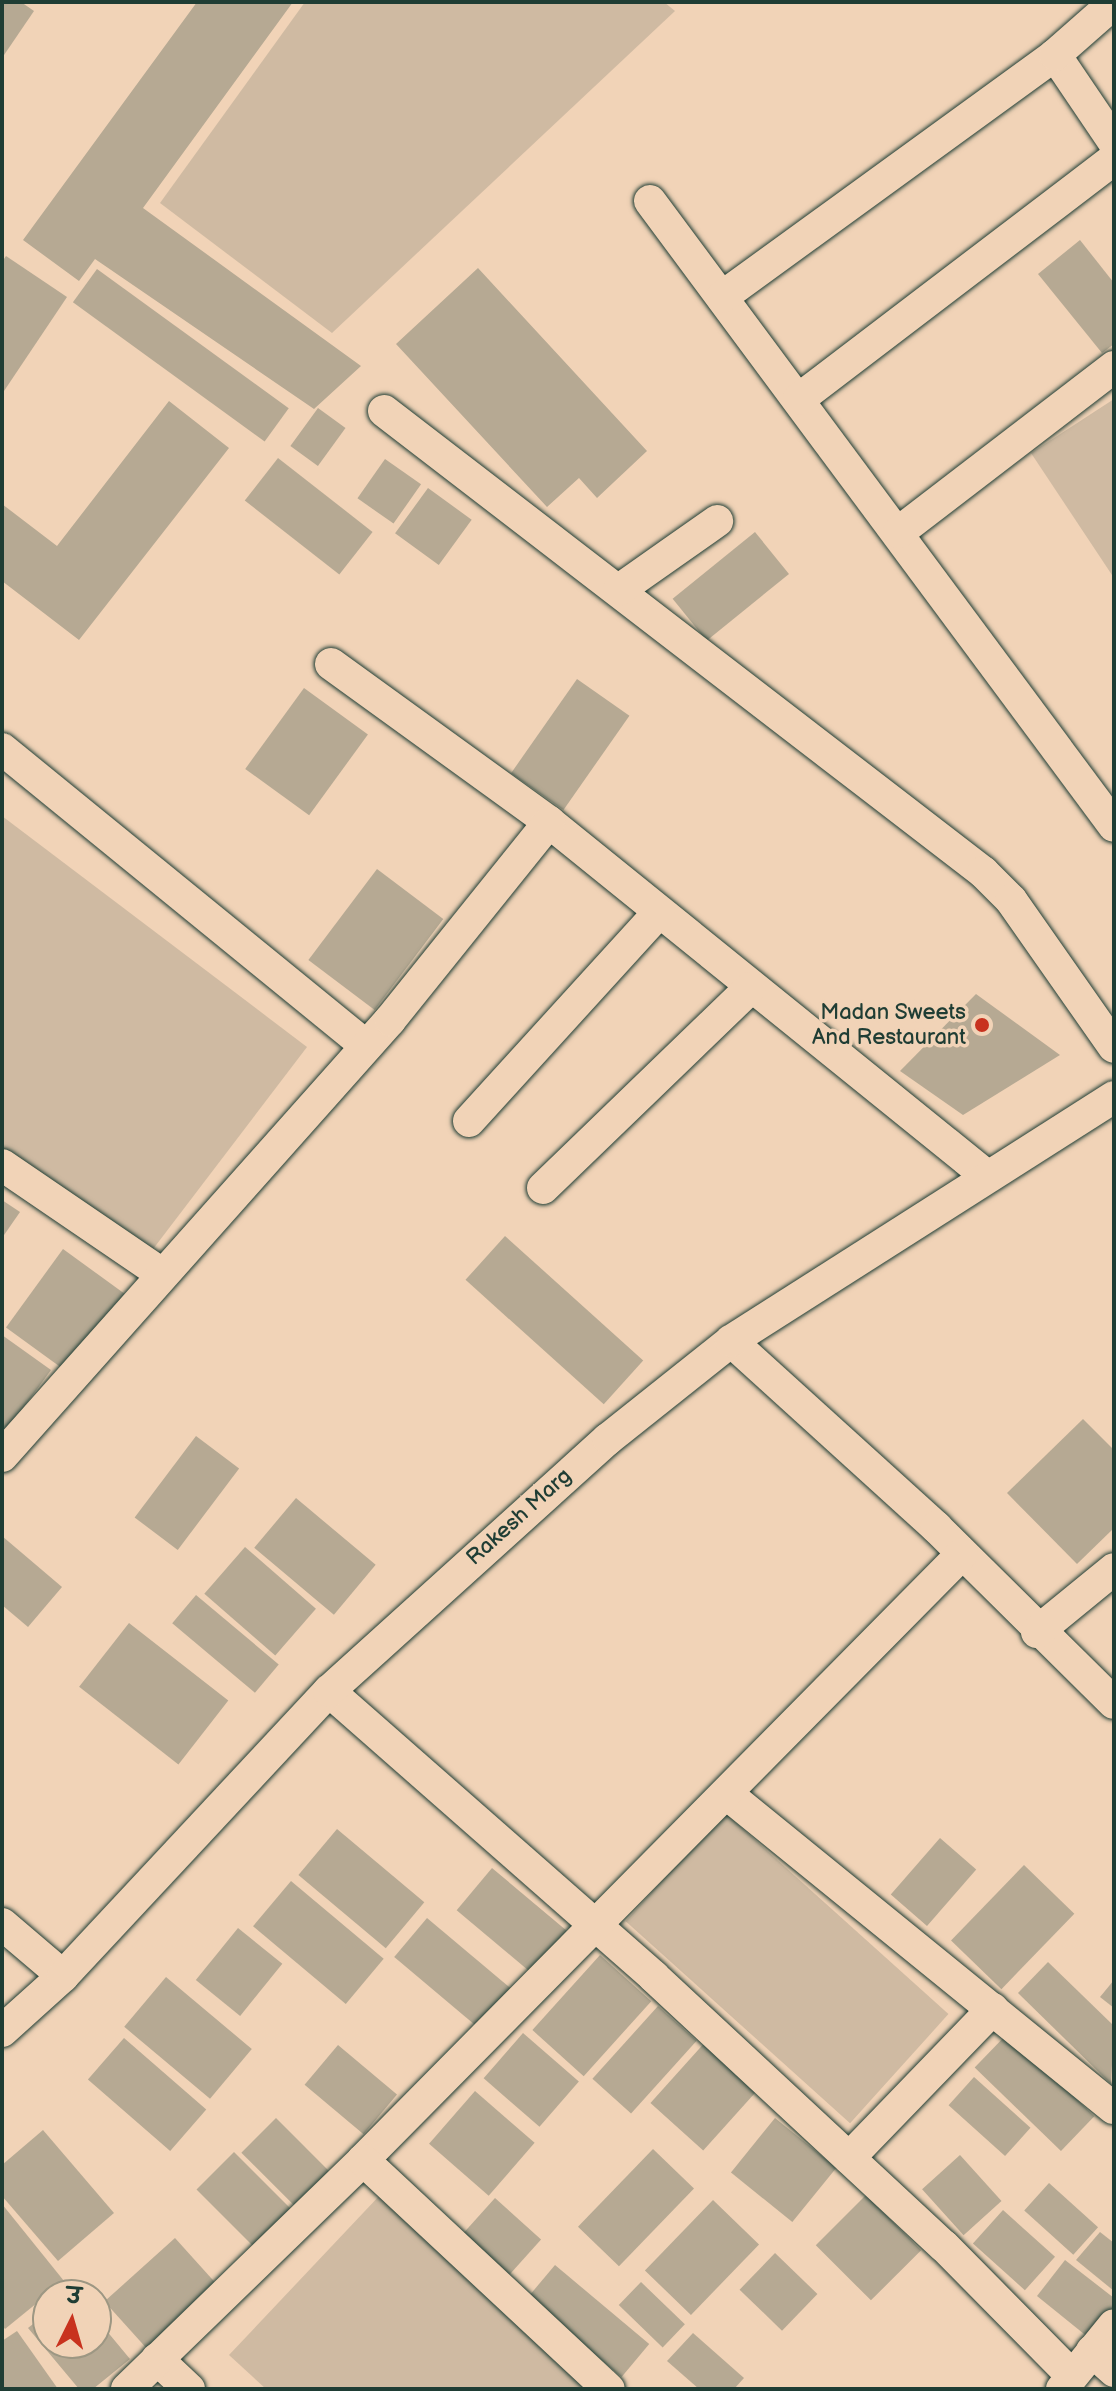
<!DOCTYPE html>
<meta charset="utf-8">
<style>
body{margin:0}
#map{position:relative;width:1116px;height:2391px;overflow:hidden;background:#f1d3b7;font-family:"Balsamiq Sans","Playpen Sans Deva",sans-serif}
div>[style]{position:absolute}
[style*='--x']{left:calc(var(--x)*1px);top:calc(var(--y)*1px);width:calc(var(--w)*1px);rotate:calc(var(--a)*1deg)}
.green>*{inset:0;background:#cfbaa2;transform-origin:0 0}
.building>*{inset:0;background:#b6a993;transform-origin:0 0}
.roads{filter:drop-shadow(0 0 2px #1f3d34) drop-shadow(0 0 2px #1f3d34)}
.minor>*{height:32px;margin:-16px;padding:0 16px;transform-origin:16px;border-radius:16px;background:#f1d3b7}
.dots>*{width:22px;height:22px;translate:-50% -50%;box-sizing:border-box;border:4px solid #f1d3b7;border-radius:50%}
span{translate:-50% -50%;white-space:nowrap;text-align:center;line-height:1.15;-webkit-text-stroke:7px #f1d3b7;paint-order:stroke}
.poi-label{font-size:22px;color:#1f3d34}
.right{translate:-100% -50%;text-align:right}
.street-label{font-size:22px;color:#1f3d34}
.frame{position:absolute;inset:0;border:4px solid #1f3d34;pointer-events:none}
.north{position:absolute;left:32px;top:2279px;width:80px;height:80px;box-sizing:border-box;background:#f1d3b7;border:2px solid #9d9783;border-radius:50%;rotate:5deg;font-size:22px;font-weight:700;line-height:32px;text-align:center;color:#1f3d34}
.north::after{content:'';display:block;margin:auto;width:28px;height:36px;background:#c8321e;clip-path:polygon(50% 0,100% 100%,50% 72%,0 100%)}
</style>
<div id="map">
<div class="green">
<div style="clip-path:polygon(305px 2px,664px 2px,675px 11px,332px 333px,160px 203px)"></div>
<div style="clip-path:polygon(1114px 399px,1114px 578px,1031px 453px)"></div>
<div style="clip-path:polygon(2px 816px,307px 1047px,147px 1257px,2px 1148px)"></div>
<div style="left:724px;top:1812px;width:302px;height:147px;rotate:42deg"></div>
<div style="clip-path:polygon(381px 2194px,590px 2389px,266px 2389px,229px 2355px)"></div>
</div>
<div class="building">
<div style="clip-path:polygon(2px 2px,21px 2px,34px 11px,2px 58px)"></div>
<div style="clip-path:polygon(197px 2px,293px 2px,143px 208px,361px 366px,314px 409px,95px 259px,79px 281px,23px 240px)"></div>
<div style="clip-path:polygon(1080px 240px,1114px 283px,1114px 344px,1102px 353px,1038px 274px)"></div>
<div style="clip-path:polygon(6px 256px,67px 297px,2px 394px,2px 262px)"></div>
<div style="clip-path:polygon(478px 268px,647px 451px,597px 498px,579px 478px,547px 507px,396px 344px)"></div>
<div style="left:97px;top:269px;width:237px;height:41px;rotate:36deg"></div>
<div style="clip-path:polygon(169px 401px,229px 448px,79px 640px,2px 581px,2px 504px,57px 546px)"></div>
<div style="left:318px;top:408px;width:34px;height:47px;rotate:36deg"></div>
<div style="left:278px;top:458px;width:120px;height:54px;rotate:38deg"></div>
<div style="left:385px;top:459px;width:44px;height:48px;rotate:35deg"></div>
<div style="left:428px;top:488px;width:54px;height:56px;rotate:36deg"></div>
<div style="left:755px;top:532px;width:54px;height:106px;rotate:51deg"></div>
<div style="left:577px;top:679px;width:64px;height:115px;rotate:35deg"></div>
<div style="left:304px;top:688px;width:79px;height:100px;rotate:36deg"></div>
<div style="left:377px;top:869px;width:83px;height:114px;rotate:37deg"></div>
<div style="clip-path:polygon(976px 994px,1060px 1055px,963px 1115px,900px 1071px)"></div>
<div style="clip-path:polygon(2px 1200px,20px 1212px,2px 1238px)"></div>
<div style="left:505px;top:1236px;width:186px;height:59px;rotate:42deg"></div>
<div style="left:63px;top:1249px;width:77px;height:97px;rotate:36deg"></div>
<div style="clip-path:polygon(2px 1335px,51px 1370px,2px 1437px)"></div>
<div style="clip-path:polygon(1083px 1419px,1114px 1450px,1114px 1528px,1077px 1564px,1007px 1493px)"></div>
<div style="left:196px;top:1436px;width:54px;height:102px;rotate:37deg"></div>
<div style="left:296px;top:1498px;width:104px;height:65px;rotate:40deg"></div>
<div style="clip-path:polygon(2px 1536px,62px 1587px,28px 1627px,2px 1605px)"></div>
<div style="left:245px;top:1547px;width:94px;height:62px;rotate:41deg"></div>
<div style="left:196px;top:1595px;width:108px;height:37px;rotate:40deg"></div>
<div style="left:129px;top:1623px;width:126px;height:81px;rotate:38deg"></div>
<div style="left:337px;top:1829px;width:114px;height:60px;rotate:40deg"></div>
<div style="left:940px;top:1838px;width:48px;height:75px;rotate:41deg"></div>
<div style="left:1024px;top:1865px;width:70px;height:105px;rotate:44deg"></div>
<div style="left:492px;top:1868px;width:105px;height:55px;rotate:40deg"></div>
<div style="left:291px;top:1881px;width:121px;height:59px;rotate:40deg"></div>
<div style="left:427px;top:1918px;width:109px;height:51px;rotate:40deg"></div>
<div style="left:238px;top:1928px;width:57px;height:67px;rotate:39deg"></div>
<div style="left:600px;top:1955px;width:69px;height:101px;rotate:42deg"></div>
<div style="clip-path:polygon(1048px 1962px,1114px 2026px,1111px 2084px,1018px 1993px)"></div>
<div style="left:166px;top:1977px;width:112px;height:65px;rotate:40deg"></div>
<div style="clip-path:polygon(1114px 1980px,1114px 2008px,1100px 1997px)"></div>
<div style="left:658px;top:2006px;width:52px;height:98px;rotate:42deg"></div>
<div style="left:523px;top:2033px;width:74px;height:60px;rotate:41deg"></div>
<div style="left:1008px;top:2033px;width:120px;height:48px;rotate:44deg"></div>
<div style="left:124px;top:2038px;width:109px;height:55px;rotate:41deg"></div>
<div style="left:708px;top:2039px;width:71px;height:86px;rotate:42deg"></div>
<div style="left:338px;top:2045px;width:77px;height:52px;rotate:40deg"></div>
<div style="left:974px;top:2077px;width:76px;height:38px;rotate:42deg"></div>
<div style="left:475px;top:2091px;width:79px;height:70px;rotate:41deg"></div>
<div style="left:276px;top:2118px;width:83px;height:49px;rotate:45deg"></div>
<div style="left:775px;top:2118px;width:79px;height:70px;rotate:39deg"></div>
<div style="clip-path:polygon(43px 2130px,114px 2213px,58px 2261px,2px 2196px,2px 2165px)"></div>
<div style="left:653px;top:2149px;width:57px;height:108px;rotate:44deg"></div>
<div style="left:234px;top:2152px;width:88px;height:53px;rotate:45deg"></div>
<div style="left:960px;top:2155px;width:62px;height:51px;rotate:48deg"></div>
<div style="left:1049px;top:2183px;width:66px;height:37px;rotate:42deg"></div>
<div style="left:866px;top:2195px;width:78px;height:71px;rotate:45deg"></div>
<div style="left:495px;top:2198px;width:62px;height:49px;rotate:42deg"></div>
<div style="left:713px;top:2200px;width:64px;height:98px;rotate:44deg"></div>
<div style="clip-path:polygon(2px 2204px,64px 2281px,5px 2329px,2px 2325px)"></div>
<div style="left:1003px;top:2210px;width:70px;height:45px;rotate:42deg"></div>
<div style="clip-path:polygon(1100px 2232px,1114px 2243px,1114px 2291px,1076px 2260px)"></div>
<div style="left:175px;top:2238px;width:67px;height:95px;rotate:48deg"></div>
<div style="left:775px;top:2253px;width:59px;height:51px;rotate:44deg"></div>
<div style="clip-path:polygon(1065px 2260px,1114px 2298px,1114px 2306px,1089px 2338px,1037px 2296px)"></div>
<div style="left:555px;top:2265px;width:123px;height:43px;rotate:40deg"></div>
<div style="left:641px;top:2282px;width:61px;height:32px;rotate:44deg"></div>
<div style="clip-path:polygon(48px 2312px,48px 2343px,96px 2343px,96px 2318px,130px 2359px,93px 2389px,79px 2389px,28px 2328px)"></div>
<div style="clip-path:polygon(17px 2331px,58px 2389px,2px 2389px,2px 2341px)"></div>
<div style="clip-path:polygon(693px 2333px,744px 2378px,734px 2389px,699px 2389px,667px 2361px)"></div>
</div>
<div class="roads">
<div class="minor">
<div style="--x:1055;--y:55;--w:105;--a:55.9"></div>
<div style="--x:650;--y:201;--w:778;--a:53.41"></div>
<div style="--x:722;--y:297;--w:412;--a:-36"></div>
<div style="--x:1055;--y:55;--w:79;--a:-41.4"></div>
<div style="--x:799;--y:399;--w:396;--a:-37.3"></div>
<div style="--x:384;--y:411;--w:756;--a:37.58"></div>
<div style="--x:983;--y:872;--w:40;--a:45"></div>
<div style="--x:1011;--y:900;--w:179;--a:55"></div>
<div style="--x:899;--y:532;--w:271;--a:-37.5"></div>
<div style="--x:619;--y:590;--w:120;--a:-35.1"></div>
<div style="--x:331;--y:664;--w:269;--a:35.9"></div>
<div style="--x:549;--y:822;--w:563;--a:38.95"></div>
<div style="--x:2;--y:749;--w:470;--a:39.2"></div>
<div style="--x:469;--y:1121;--w:282;--a:-47.7"></div>
<div style="--x:2;--y:1165;--w:194;--a:34.3"></div>
<div style="--x:543;--y:1188;--w:288;--a:-44"></div>
<div style="--x:731;--y:1341;--w:277;--a:42.2"></div>
<div style="--x:936;--y:1527;--w:250;--a:44.7"></div>
<div style="--x:2;--y:1456;--w:584;--a:-48.33"></div>
<div style="--x:390;--y:1020;--w:254;--a:-51.2"></div>
<div style="--x:1037;--y:1632;--w:99;--a:-39.3"></div>
<div style="--x:329;--y:1691;--w:432;--a:41.3"></div>
<div style="--x:653;--y:1976;--w:397;--a:42.9"></div>
<div style="--x:944;--y:2246;--w:182;--a:45.4"></div>
<div style="--x:727;--y:1794;--w:498;--a:39.1"></div>
<div style="--x:2;--y:1924;--w:80;--a:40.4"></div>
<div style="--x:2;--y:2031;--w:82;--a:-42"></div>
<div style="--x:63;--y:1976;--w:390;--a:-47"></div>
<div style="--x:329;--y:1691;--w:376;--a:-42.1"></div>
<div style="--x:608;--y:1439;--w:157;--a:-38.5"></div>
<div style="--x:731;--y:1341;--w:454;--a:-32.5"></div>
<div style="--x:849;--y:2158;--w:207;--a:-46"></div>
<div style="--x:363;--y:2160;--w:852;--a:-45.33"></div>
<div style="--x:1092;--y:2351;--w:30;--a:42"></div>
<div style="--x:157;--y:2359;--w:44;--a:43.2"></div>
<div style="--x:127;--y:2389;--w:329;--a:-44.1"></div>
<div style="--x:363;--y:2160;--w:336;--a:43"></div>
<div style="--x:1062;--y:2389;--w:82;--a:-50.9"></div>
</div>
</div>
<div class="dots">
<div style="left:982px;top:1025px;background:#c8321e"></div>
</div>
<div class="poi-label">
<span class="right" style="left:966px;top:1025px">Madan Sweets<br>And Restaurant</span>
</div>
<div class="street-label">
<span style="left:519px;top:1517px;rotate:-42deg">Rakesh Marg</span>
</div>
<div class="frame"></div>
<div class="north">उ</div>
</div>
